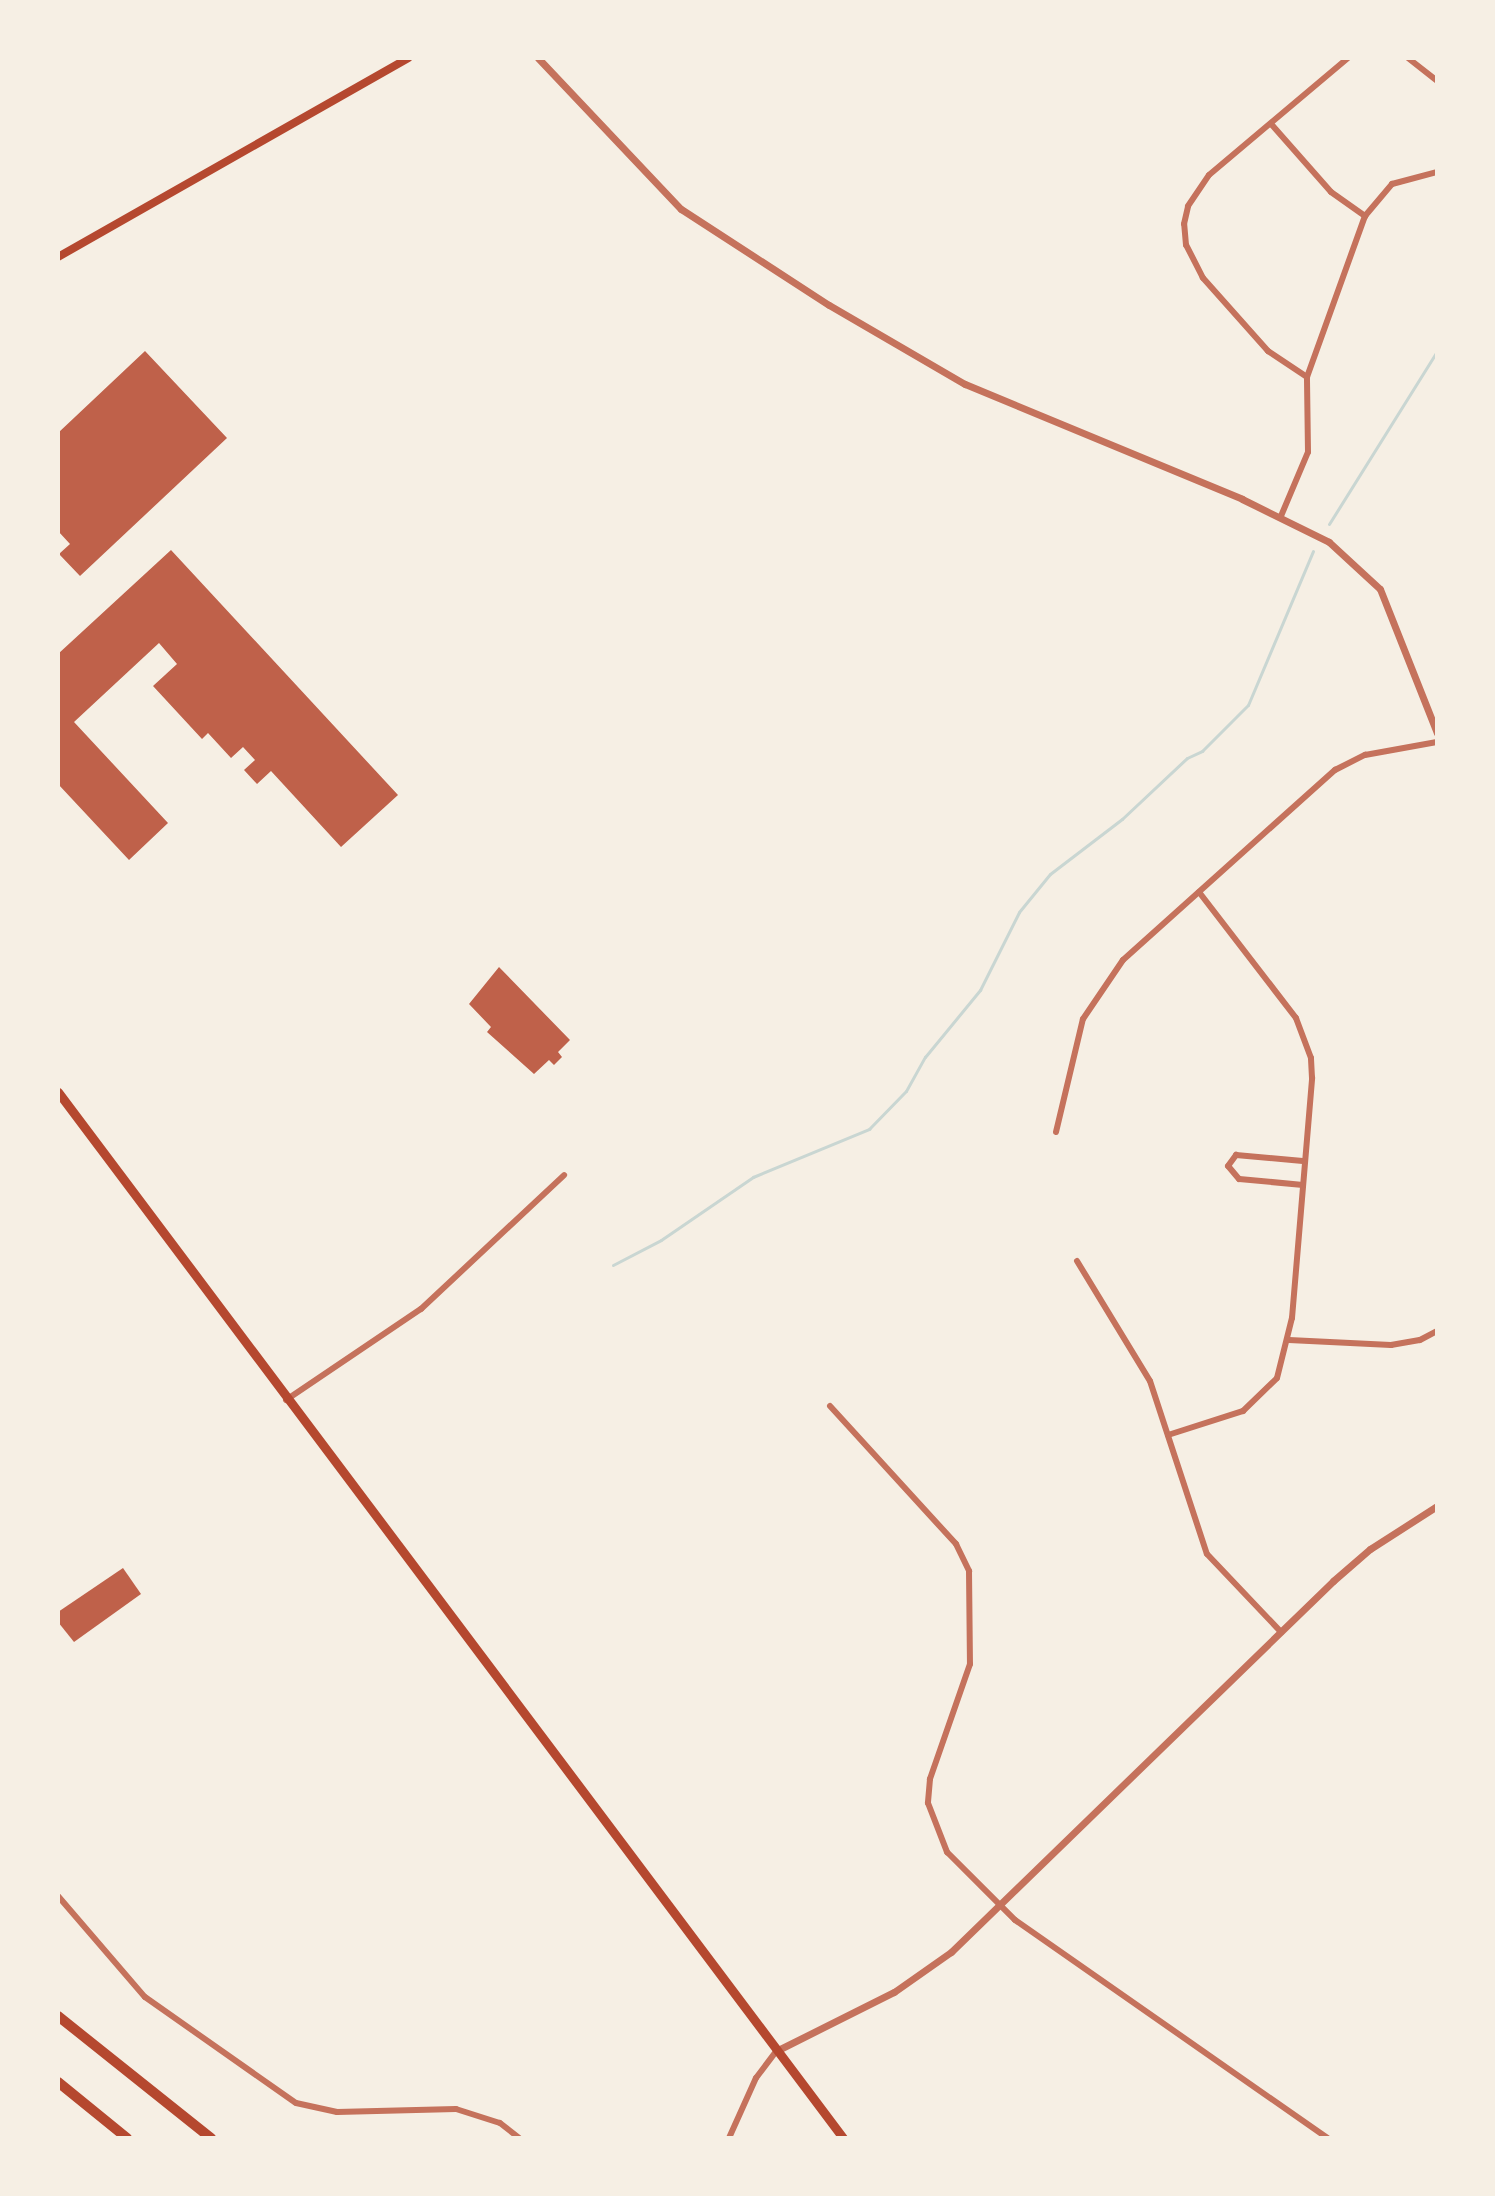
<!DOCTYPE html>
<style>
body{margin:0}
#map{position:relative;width:1495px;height:2196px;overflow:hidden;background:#f6efe4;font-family:Cabin,sans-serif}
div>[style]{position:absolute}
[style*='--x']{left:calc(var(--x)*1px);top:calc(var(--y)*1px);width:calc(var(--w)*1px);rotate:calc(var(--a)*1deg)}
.stream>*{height:3px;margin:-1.5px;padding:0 1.5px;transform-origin:1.5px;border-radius:1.5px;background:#c9d6d2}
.building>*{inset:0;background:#bf614a}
.minor>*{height:6px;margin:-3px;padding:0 3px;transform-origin:3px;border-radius:3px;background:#c5725c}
.tertiary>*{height:7px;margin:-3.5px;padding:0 3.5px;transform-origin:3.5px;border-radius:3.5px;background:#c5725c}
.secondary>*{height:8px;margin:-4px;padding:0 4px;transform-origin:4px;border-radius:4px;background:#b5482f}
.primary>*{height:9px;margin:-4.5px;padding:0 4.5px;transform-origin:4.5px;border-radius:4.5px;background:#b5482f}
.motorway>*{height:10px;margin:-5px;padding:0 5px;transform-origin:5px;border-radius:5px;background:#b5482f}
span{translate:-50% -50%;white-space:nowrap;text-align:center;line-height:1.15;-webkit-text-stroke:6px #f6efe4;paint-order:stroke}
.frame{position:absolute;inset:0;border:60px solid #f6efe4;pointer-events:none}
</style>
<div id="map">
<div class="stream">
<div style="--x:1329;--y:524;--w:204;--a:-58"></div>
<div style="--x:613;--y:1265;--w:54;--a:-27.5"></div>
<div style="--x:661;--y:1240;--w:112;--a:-34.4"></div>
<div style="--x:753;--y:1177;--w:126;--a:-22.5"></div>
<div style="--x:869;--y:1129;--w:53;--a:-45.8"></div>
<div style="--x:906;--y:1091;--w:39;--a:-61"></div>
<div style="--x:925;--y:1057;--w:87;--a:-50.6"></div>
<div style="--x:980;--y:990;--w:87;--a:-63.4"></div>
<div style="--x:1019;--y:912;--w:49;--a:-50.8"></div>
<div style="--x:1050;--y:874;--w:91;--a:-37.4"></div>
<div style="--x:1122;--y:819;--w:89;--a:-43.2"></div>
<div style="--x:1187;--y:758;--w:17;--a:-25"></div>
<div style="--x:1202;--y:751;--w:65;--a:-45"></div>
<div style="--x:1248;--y:705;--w:167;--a:-67.1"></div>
</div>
<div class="building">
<div style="clip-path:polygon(145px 351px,227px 438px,80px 576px,59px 554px,70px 544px,58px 531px,58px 433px)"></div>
<div style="clip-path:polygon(171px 550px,398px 795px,341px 847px,271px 771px,257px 784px,244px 770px,255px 760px,243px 747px,231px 758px,208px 733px,202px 739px,153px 686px,177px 664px,159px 643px,74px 722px,168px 823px,129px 860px,58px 784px,58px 654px)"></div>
<div style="clip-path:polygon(499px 967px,570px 1040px,558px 1052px,562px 1057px,554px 1065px,549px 1060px,534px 1074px,487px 1032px,491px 1027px,469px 1004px)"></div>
<div style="clip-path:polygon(123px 1568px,141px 1594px,74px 1642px,58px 1622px,58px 1612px)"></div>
</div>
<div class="minor">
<div style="--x:1408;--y:58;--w:37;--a:38"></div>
<div style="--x:1272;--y:125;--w:89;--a:48.6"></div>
<div style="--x:1331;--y:192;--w:42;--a:35.2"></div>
<div style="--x:1307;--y:377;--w:47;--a:-146.3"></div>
<div style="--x:1268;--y:351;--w:98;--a:-131.7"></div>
<div style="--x:1203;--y:278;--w:37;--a:-117"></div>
<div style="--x:1186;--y:245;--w:21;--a:-95"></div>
<div style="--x:1184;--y:224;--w:18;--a:-77"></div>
<div style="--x:1188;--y:206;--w:37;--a:-56"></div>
<div style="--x:1209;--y:175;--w:182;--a:-40.1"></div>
<div style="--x:1281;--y:516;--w:69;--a:-67.1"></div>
<div style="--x:1308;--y:452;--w:75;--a:-90.8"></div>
<div style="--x:1307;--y:377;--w:171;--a:-70.2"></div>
<div style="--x:1365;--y:216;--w:42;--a:-49.8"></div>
<div style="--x:1392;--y:184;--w:47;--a:-14.9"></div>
<div style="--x:1056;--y:1132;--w:116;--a:-76.6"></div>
<div style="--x:1083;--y:1019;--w:71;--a:-55.9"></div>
<div style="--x:1123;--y:960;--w:285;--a:-41.9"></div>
<div style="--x:1335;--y:770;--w:34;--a:-27"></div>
<div style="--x:1365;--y:755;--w:73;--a:-10.2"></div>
<div style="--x:1303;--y:1185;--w:64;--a:-174.6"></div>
<div style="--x:1239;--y:1179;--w:17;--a:-130"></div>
<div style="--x:1228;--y:1166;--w:14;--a:-54"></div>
<div style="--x:1236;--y:1155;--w:67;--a:5.1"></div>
<div style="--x:1077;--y:1261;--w:140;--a:58.7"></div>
<div style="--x:1150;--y:1381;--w:182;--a:71.8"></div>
<div style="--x:1207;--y:1554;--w:108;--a:46.5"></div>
<div style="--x:1289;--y:1340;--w:102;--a:2.8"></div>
<div style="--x:1391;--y:1345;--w:29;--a:-10"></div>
<div style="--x:1420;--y:1340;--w:19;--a:-28"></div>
<div style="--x:286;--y:1400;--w:163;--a:-34"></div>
<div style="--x:421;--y:1309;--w:196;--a:-43.1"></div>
<div style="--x:830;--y:1406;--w:187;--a:47.6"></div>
<div style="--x:956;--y:1544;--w:30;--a:64"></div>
<div style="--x:969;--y:1571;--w:93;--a:89.4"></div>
<div style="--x:970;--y:1664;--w:122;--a:109.2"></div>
<div style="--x:930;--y:1779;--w:24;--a:95"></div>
<div style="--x:928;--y:1803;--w:53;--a:68.8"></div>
<div style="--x:947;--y:1852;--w:96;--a:45"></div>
<div style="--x:1015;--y:1920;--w:381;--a:34.9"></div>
<div style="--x:1168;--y:1435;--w:79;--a:-17.7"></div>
<div style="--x:1243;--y:1411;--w:47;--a:-44.1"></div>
<div style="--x:1277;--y:1378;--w:62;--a:-76"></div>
<div style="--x:1292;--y:1318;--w:241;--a:-85.2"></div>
<div style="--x:1312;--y:1078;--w:20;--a:-93"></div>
<div style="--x:1311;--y:1058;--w:43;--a:-110.6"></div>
<div style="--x:1296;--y:1018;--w:159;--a:-127.6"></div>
<div style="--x:58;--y:1896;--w:133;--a:49.3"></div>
<div style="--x:145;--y:1997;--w:184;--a:35.1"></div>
<div style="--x:296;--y:2103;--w:42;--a:12.4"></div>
<div style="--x:337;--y:2112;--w:119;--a:-1.4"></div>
<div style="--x:456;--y:2109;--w:46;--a:17.7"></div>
<div style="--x:500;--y:2123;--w:24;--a:38"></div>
<div style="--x:729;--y:2138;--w:66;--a:-65.8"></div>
<div style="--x:756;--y:2078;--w:34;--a:-53"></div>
</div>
<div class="tertiary">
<div style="--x:538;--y:58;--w:208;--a:46.6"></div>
<div style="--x:681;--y:209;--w:176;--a:33"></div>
<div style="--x:829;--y:305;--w:157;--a:30.2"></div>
<div style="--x:965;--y:384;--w:300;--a:22.5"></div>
<div style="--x:1242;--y:499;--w:97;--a:26.3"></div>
<div style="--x:1329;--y:542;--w:69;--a:42.7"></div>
<div style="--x:1380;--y:589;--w:155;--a:68.4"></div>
<div style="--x:776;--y:2051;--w:132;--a:-26.6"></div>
<div style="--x:894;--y:1992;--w:70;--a:-35.1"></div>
<div style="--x:951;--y:1952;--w:533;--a:-44.16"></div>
<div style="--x:1333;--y:1581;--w:49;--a:-40.9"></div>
<div style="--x:1370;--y:1549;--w:80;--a:-32.7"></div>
</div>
<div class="secondary">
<div style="--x:58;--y:257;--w:403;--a:-29.6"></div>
</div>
<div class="primary">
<div style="--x:58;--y:1092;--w:1308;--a:53.11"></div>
</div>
<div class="motorway">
<div style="--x:58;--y:2016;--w:196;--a:38.6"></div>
<div style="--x:58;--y:2082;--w:89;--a:39.1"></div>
</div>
<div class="frame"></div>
</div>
